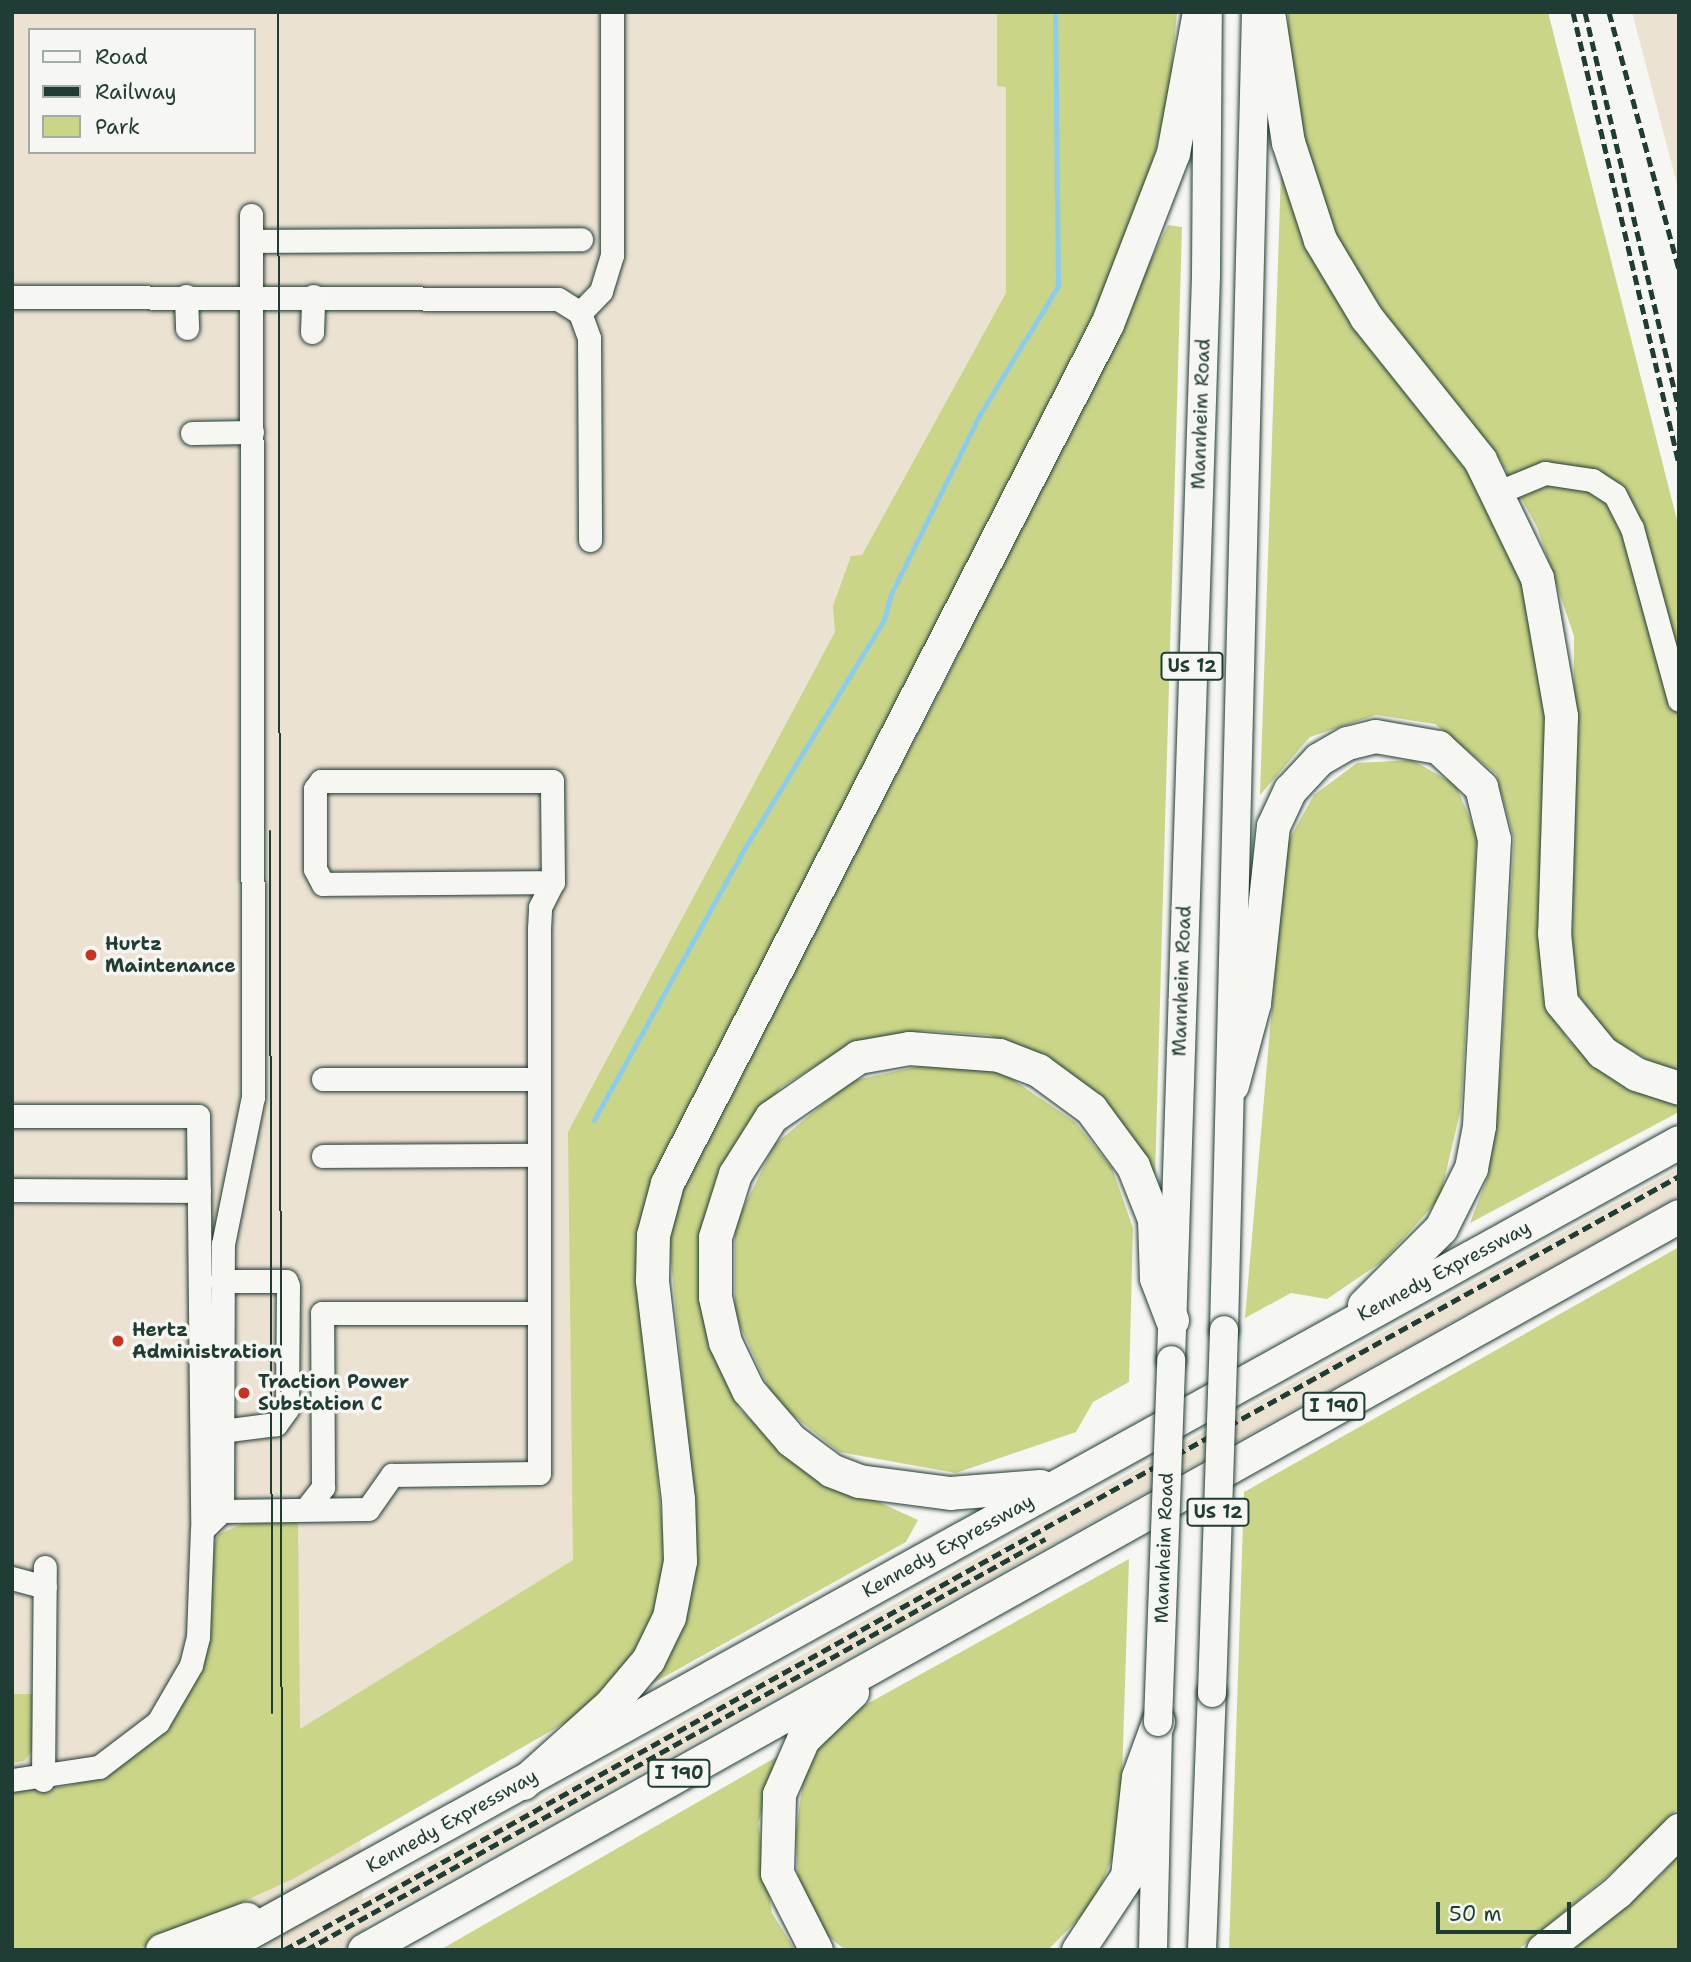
<!DOCTYPE html>
<style>
body{margin:0}
#map{position:relative;width:1691px;height:1962px;overflow:hidden;background:#f6f6f2;font-family:"Shantell Sans",sans-serif}
div>[style]{position:absolute}
[style*='--x']{left:calc(var(--x)*1px);top:calc(var(--y)*1px);width:calc(var(--w)*1px);rotate:calc(var(--a)*1deg)}
.built>*{inset:0;background:#ece2d2}
.green>*{inset:0;background:#cad588}
.stream>*{height:5px;margin:-2.5px;padding:0 2.5px;transform-origin:2.5px;border-radius:2.5px;background:#8ccced}
.roads{filter:drop-shadow(0 0 2px #1f3d34) drop-shadow(0 0 2px #1f3d34)}
.minor>*{height:23px;margin:-11.5px;padding:0 11.5px;transform-origin:11.5px;border-radius:11.5px;background:#f6f6f2}
.major>*{height:28px;margin:-14px;padding:0 14px;transform-origin:14px;border-radius:14px;background:#f6f6f2}
.highway>*{height:33px;margin:-16.5px;padding:0 16.5px;transform-origin:16.5px;border-radius:16.5px;background:#f6f6f2}
.tram>*{height:2px;margin:-1px;padding:0 1px;transform-origin:1px;border-radius:1px;background:#1f3d34}
.rail>*{height:5px;margin-top:-2.5px;transform-origin:0;background:repeating-linear-gradient(90deg,#1f3d34 0 10px,transparent 0 15px)}
.bridges{filter:drop-shadow(0 0 2px #1f3d34) drop-shadow(0 0 2px #1f3d34)}
.major-bridge>*{height:28px;margin:-14px;padding:0 14px;transform-origin:14px;border-radius:14px;background:#f6f6f2}
.dots>*{width:19px;height:19px;translate:-50% -50%;box-sizing:border-box;border:4px solid #f6f6f2;border-radius:50%}
span{translate:-50% -50%;white-space:nowrap;text-align:center;line-height:1.15;-webkit-text-stroke:7px #f6f6f2;paint-order:stroke}
.shield-label span{padding:2px 5px;background:#f6f6f2;border:2px solid;border-radius:5px;-webkit-text-stroke-width:0}
.shield-label{font-size:18px;color:#1f3d34;font-weight:700}
.street-label{font-size:19px;color:#1f3d34}
.poi-label{font-size:19px;color:#1f3d34;font-weight:700}
.left{translate:0 -50%;text-align:left}
.frame{position:absolute;inset:0;border:14px solid #1f3d34;pointer-events:none}
.legend{position:absolute;left:28px;top:28px;width:228px;height:126px;box-sizing:border-box;background:#f6f6f2;border:2px solid #a0aca6;margin:0;padding:9px 12px;list-style:none;font-size:21px;color:#1f3d34}
.legend li{display:flex;align-items:center;gap:14px;height:35px}
.legend b{width:35px;border:2px solid #a0aca6}
.scale{position:absolute;left:1436px;top:1902px;width:135px;height:32px;box-sizing:border-box;border:4px solid #1f3d34;border-top:0;padding-left:9px;font-size:21px;line-height:24px;white-space:nowrap;color:#1f3d34;-webkit-text-stroke:5px #f6f6f2;paint-order:stroke}
</style>
<div id="map">
<div class="built">
<div style="clip-path:polygon(evenodd,12px 12px,1067px 12px,1073px 293px,600px 1140px,606px 1603px,358px 1787px,363px 1899px,1679px 1168px,1679px 1196px,365px 1926px,366px 1950px,12px 1950px,12px 12px,30px 30px,254px 30px,254px 152px,30px 152px,30px 30px)"></div>
<div style="clip-path:polygon(1632px 12px,1679px 12px,1679px 192px)"></div>
</div>
<div class="green">
<div style="clip-path:polygon(997px 12px,1177px 12px,1169px 100px,1142px 201px,1105px 292px,650px 1186px,640px 1291px,665px 1554px,654px 1611px,627px 1666px,577px 1716px,293px 1879px,135px 1950px,12px 1950px,12px 1791px,69px 1786px,97px 1776px,148px 1744px,174px 1714px,209px 1554px,219px 1534px,243px 1524px,298px 1521px,300px 1729px,573px 1560px,568px 1132px,835px 632px,833px 606px,851px 556px,862px 555px,1006px 293px,1006px 87px,997px 86px)"></div>
<div style="clip-path:polygon(1288px 12px,1548px 12px,1679px 528px,1679px 1069px,1661px 1067px,1611px 1039px,1572px 986px,1574px 636px,1537px 527px,1499px 458px,1390px 321px,1334px 234px,1311px 175px,1288px 63px)"></div>
<div style="clip-path:polygon(1281px 173px,1407px 388px,1497px 513px,1539px 625px,1547px 735px,1541px 984px,1567px 1039px,1620px 1083px,1679px 1102px,1679px 1112px,1470px 1223px,1488px 1176px,1500px 1075px,1514px 839px,1496px 774px,1435px 724px,1376px 715px,1310px 737px,1260px 795px)"></div>
<div style="clip-path:polygon(1168px 225px,1182px 227px,1155px 1177px,1105px 1099px,1053px 1063px,989px 1035px,924px 1031px,850px 1045px,781px 1087px,721px 1165px,708px 1330px,739px 1409px,802px 1467px,918px 1520px,906px 1542px,648px 1686px,678px 1630px,694px 1501px,669px 1240px,685px 1174px,941px 689px)"></div>
<div style="clip-path:polygon(1412px 760px,1456px 785px,1477px 836px,1461px 1108px,1440px 1198px,1383px 1261px,1327px 1299px,1291px 1293px,1245px 1318px,1286px 845px,1314px 795px,1357px 763px)"></div>
<div style="clip-path:polygon(929px 1064px,999px 1070px,1075px 1122px,1112px 1168px,1133px 1228px,1129px 1382px,1093px 1402px,1076px 1432px,956px 1473px,839px 1452px,774px 1400px,735px 1315px,735px 1225px,775px 1144px,851px 1081px)"></div>
<div style="clip-path:polygon(1679px 1247px,1679px 1807px,1647px 1843px,1518px 1950px,1229px 1950px,1244px 1492px)"></div>
<div style="clip-path:polygon(1129px 1559px,1120px 1840px,1093px 1904px,1048px 1950px,845px 1950px,827px 1935px,798px 1879px,796px 1834px,803px 1780px,822px 1741px,856px 1710px)"></div>
<div style="clip-path:polygon(13px 1694px,35px 1694px,34px 1748px,24px 1761px,12px 1763px)"></div>
<div style="clip-path:polygon(780px 1755px,758px 1823px,772px 1913px,795px 1950px,440px 1950px)"></div>
<div style="clip-path:polygon(1679px 1854px,1679px 1950px,1568px 1950px,1659px 1877px)"></div>
</div>
<div class="stream">
<div style="--x:594;--y:1120;--w:313;--a:-61"></div>
<div style="--x:746;--y:846;--w:265;--a:-58.6"></div>
<div style="--x:884;--y:620;--w:27;--a:-75"></div>
<div style="--x:891;--y:594;--w:201;--a:-63.7"></div>
<div style="--x:980;--y:414;--w:150;--a:-58.6"></div>
<div style="--x:1058;--y:286;--w:274;--a:-90.6"></div>
</div>
<div class="roads">
<div class="minor">
<div style="--x:251;--y:241;--w:330;--a:-0.3"></div>
<div style="--x:186;--y:296;--w:32;--a:88"></div>
<div style="--x:12;--y:297;--w:546;--a:0.21"></div>
<div style="--x:558;--y:299;--w:26;--a:32"></div>
<div style="--x:580;--y:313;--w:27;--a:70"></div>
<div style="--x:589;--y:338;--w:202;--a:89.7"></div>
<div style="--x:580;--y:313;--w:30;--a:-46"></div>
<div style="--x:601;--y:291;--w:38;--a:-73"></div>
<div style="--x:612;--y:255;--w:243;--a:-90"></div>
<div style="--x:312;--y:332;--w:36;--a:-88"></div>
<div style="--x:192;--y:433;--w:60;--a:-1"></div>
<div style="--x:1499;--y:492;--w:50;--a:-22.4"></div>
<div style="--x:1545;--y:473;--w:48;--a:8.5"></div>
<div style="--x:1592;--y:480;--w:27;--a:33"></div>
<div style="--x:1615;--y:495;--w:37;--a:63"></div>
<div style="--x:1632;--y:528;--w:178;--a:74.7"></div>
<div style="--x:323;--y:1079;--w:216;--a:0"></div>
<div style="--x:12;--y:1116;--w:186;--a:0"></div>
<div style="--x:198;--y:1116;--w:414;--a:89.4"></div>
<div style="--x:323;--y:1156;--w:215;--a:-0.3"></div>
<div style="--x:12;--y:1190;--w:187;--a:0.3"></div>
<div style="--x:221;--y:1281;--w:65;--a:0"></div>
<div style="--x:286;--y:1281;--w:5;--a:68"></div>
<div style="--x:288;--y:1286;--w:123;--a:90.5"></div>
<div style="--x:287;--y:1409;--w:19;--a:126"></div>
<div style="--x:276;--y:1424;--w:54;--a:172.6"></div>
<div style="--x:306;--y:1509;--w:28;--a:-52"></div>
<div style="--x:323;--y:1487;--w:174;--a:-90.3"></div>
<div style="--x:322;--y:1313;--w:217;--a:0"></div>
<div style="--x:222;--y:1511;--w:267;--a:-89.8"></div>
<div style="--x:223;--y:1244;--w:150;--a:-78.5"></div>
<div style="--x:253;--y:1097;--w:882;--a:-90.13"></div>
<div style="--x:12;--y:1578;--w:34;--a:15"></div>
<div style="--x:12;--y:1780;--w:88;--a:-8.5"></div>
<div style="--x:99;--y:1767;--w:74;--a:-37.3"></div>
<div style="--x:158;--y:1722;--w:66;--a:-59.9"></div>
<div style="--x:191;--y:1665;--w:29;--a:-76"></div>
<div style="--x:198;--y:1637;--w:107;--a:-87.9"></div>
<div style="--x:202;--y:1530;--w:28;--a:-44"></div>
<div style="--x:222;--y:1511;--w:146;--a:-0.8"></div>
<div style="--x:368;--y:1509;--w:42;--a:-54.8"></div>
<div style="--x:392;--y:1475;--w:147;--a:-0.8"></div>
<div style="--x:539;--y:1473;--w:544;--a:-90"></div>
<div style="--x:539;--y:929;--w:22;--a:-87"></div>
<div style="--x:540;--y:907;--w:28;--a:-63"></div>
<div style="--x:553;--y:882;--w:101;--a:-90.6"></div>
<div style="--x:552;--y:781;--w:231;--a:180"></div>
<div style="--x:321;--y:781;--w:10;--a:127"></div>
<div style="--x:315;--y:789;--w:80;--a:90"></div>
<div style="--x:315;--y:869;--w:17;--a:62"></div>
<div style="--x:323;--y:884;--w:230;--a:-0.5"></div>
<div style="--x:43;--y:1780;--w:213;--a:-89.5"></div>
</div>
<div class="major">
<div style="--x:1224;--y:1330;--w:1318;--a:-88.61"></div>
<div style="--x:1171;--y:1360;--w:1086;--a:-88.15"></div>
<div style="--x:1206;--y:275;--w:260;--a:-89.6"></div>
<div style="--x:1153;--y:1950;--w:214;--a:-88.7"></div>
<div style="--x:1202;--y:1950;--w:257;--a:-87.8"></div>
</div>
<div class="highway">
<div style="--x:1268;--y:12;--w:132;--a:81.3"></div>
<div style="--x:1288;--y:142;--w:103;--a:71.9"></div>
<div style="--x:1320;--y:240;--w:90;--a:59.1"></div>
<div style="--x:1366;--y:317;--w:183;--a:51.4"></div>
<div style="--x:1480;--y:460;--w:131;--a:64.2"></div>
<div style="--x:1537;--y:578;--w:140;--a:80.1"></div>
<div style="--x:1561;--y:716;--w:217;--a:91.8"></div>
<div style="--x:1554;--y:933;--w:69;--a:84.2"></div>
<div style="--x:1561;--y:1002;--w:65;--a:50.6"></div>
<div style="--x:1602;--y:1052;--w:40;--a:32.9"></div>
<div style="--x:1636;--y:1074;--w:45;--a:18"></div>
<div style="--x:1232;--y:1085;--w:85;--a:-75"></div>
<div style="--x:1254;--y:1003;--w:178;--a:-83.9"></div>
<div style="--x:1273;--y:826;--w:40;--a:-65"></div>
<div style="--x:1290;--y:790;--w:42;--a:-46.9"></div>
<div style="--x:1319;--y:759;--w:32;--a:-30"></div>
<div style="--x:1347;--y:743;--w:29;--a:-14"></div>
<div style="--x:1375;--y:736;--w:64;--a:9.9"></div>
<div style="--x:1438;--y:747;--w:59;--a:42.9"></div>
<div style="--x:1481;--y:787;--w:54;--a:76"></div>
<div style="--x:1494;--y:839;--w:287;--a:93"></div>
<div style="--x:1479;--y:1126;--w:43;--a:100.8"></div>
<div style="--x:1471;--y:1168;--w:67;--a:116.6"></div>
<div style="--x:1441;--y:1228;--w:109;--a:135"></div>
<div style="--x:1040;--y:1486;--w:90;--a:175.6"></div>
<div style="--x:950;--y:1493;--w:92;--a:-172.5"></div>
<div style="--x:859;--y:1481;--w:30;--a:-159"></div>
<div style="--x:831;--y:1470;--w:50;--a:-143.1"></div>
<div style="--x:791;--y:1440;--w:66;--a:-130.7"></div>
<div style="--x:748;--y:1390;--w:53;--a:-115.6"></div>
<div style="--x:725;--y:1342;--w:46;--a:-102.5"></div>
<div style="--x:715;--y:1297;--w:60;--a:-90"></div>
<div style="--x:715;--y:1237;--w:66;--a:-72.4"></div>
<div style="--x:735;--y:1174;--w:67;--a:-57.7"></div>
<div style="--x:771;--y:1117;--w:106;--a:-34.6"></div>
<div style="--x:858;--y:1057;--w:52;--a:-10"></div>
<div style="--x:909;--y:1048;--w:90;--a:4.4"></div>
<div style="--x:999;--y:1055;--w:42;--a:21"></div>
<div style="--x:1038;--y:1070;--w:66;--a:36.3"></div>
<div style="--x:1091;--y:1109;--w:71;--a:53.6"></div>
<div style="--x:1133;--y:1166;--w:57;--a:68.4"></div>
<div style="--x:1154;--y:1219;--w:59;--a:88.1"></div>
<div style="--x:1156;--y:1278;--w:45;--a:69.1"></div>
<div style="--x:523;--y:1783;--w:117;--a:-41.9"></div>
<div style="--x:610;--y:1705;--w:59;--a:-49.8"></div>
<div style="--x:648;--y:1660;--w:48;--a:-64"></div>
<div style="--x:669;--y:1617;--w:57;--a:-78.9"></div>
<div style="--x:680;--y:1561;--w:62;--a:-91.8"></div>
<div style="--x:678;--y:1499;--w:221;--a:-96.8"></div>
<div style="--x:652;--y:1280;--w:45;--a:-88.7"></div>
<div style="--x:653;--y:1235;--w:54;--a:-74.9"></div>
<div style="--x:667;--y:1183;--w:965;--a:-62.88"></div>
<div style="--x:1107;--y:324;--w:183;--a:-68.9"></div>
<div style="--x:1173;--y:153;--w:143;--a:-79.6"></div>
<div style="--x:162;--y:1950;--w:90;--a:-20.3"></div>
<div style="--x:217;--y:1950;--w:1670;--a:-28.93"></div>
<div style="--x:364;--y:1950;--w:1506;--a:-29.17"></div>
<div style="--x:816;--y:1950;--w:86;--a:-116.9"></div>
<div style="--x:777;--y:1873;--w:79;--a:-88.5"></div>
<div style="--x:779;--y:1794;--w:60;--a:-66.4"></div>
<div style="--x:803;--y:1739;--w:68;--a:-43.8"></div>
<div style="--x:1078;--y:1950;--w:89;--a:-56.5"></div>
<div style="--x:1127;--y:1876;--w:100;--a:-83.7"></div>
<div style="--x:1138;--y:1777;--w:59;--a:-70"></div>
<div style="--x:1543;--y:1950;--w:94;--a:-38.1"></div>
<div style="--x:1617;--y:1892;--w:88;--a:-45"></div>
</div>
</div>
<div class="tram">
<div style="--x:278;--y:12;--w:1938;--a:89.88"></div>
<div style="--x:270;--y:831;--w:882;--a:89.87"></div>
</div>
<div class="rail">
<div style="--x:1573;--y:12;--w:463;--a:76.8"></div>
<div style="--x:1585;--y:12;--w:409;--a:76.7"></div>
<div style="--x:1609;--y:12;--w:266;--a:74.8"></div>
<div style="--x:284;--y:1950;--w:1595;--a:-29.02"></div>
<div style="--x:306;--y:1950;--w:846;--a:-29.08"></div>
</div>
<div class="bridges">
<div class="major-bridge">
<div style="--x:1212;--y:1693;--w:363;--a:-88.1"></div>
<div style="--x:1158;--y:1722;--w:362;--a:-87.9"></div>
</div>
</div>
<div class="dots">
<div style="left:91px;top:955px;background:#c8321e"></div>
<div style="left:118px;top:1341px;background:#c8321e"></div>
<div style="left:244px;top:1393px;background:#c8321e"></div>
</div>
<div class="shield-label">
<span style="left:1192px;top:666px">US 12</span>
<span style="left:1334px;top:1406px">I 190</span>
<span style="left:1218px;top:1512px">US 12</span>
<span style="left:679px;top:1773px">I 190</span>
</div>
<div class="street-label">
<span style="left:1201px;top:414px;rotate:-88deg">Mannheim Road</span>
<span style="left:1182px;top:981px;rotate:-88deg">Mannheim Road</span>
<span style="left:1444px;top:1271px;rotate:-28deg">Kennedy Expressway</span>
<span style="left:948px;top:1546px;rotate:-29deg">Kennedy Expressway</span>
<span style="left:1164px;top:1548px;rotate:-88deg">Mannheim Road</span>
<span style="left:452px;top:1821px;rotate:-29deg">Kennedy Expressway</span>
</div>
<div class="poi-label">
<span class="left" style="left:105px;top:955px">Hurtz<br>Maintenance</span>
<span class="left" style="left:132px;top:1341px">Hertz<br>Administration</span>
<span class="left" style="left:258px;top:1393px">Traction Power<br>Substation C</span>
</div>
<div class="frame"></div>
<ul class="legend">
<li><b style="height:9px;background:#f6f6f2"></b>Road</li>
<li><b style="height:9px;background:#1f3d34"></b>Railway</li>
<li><b style="height:19px;background:#cad588"></b>Park</li>
</ul>
<div class="scale">50 m</div>
</div>
